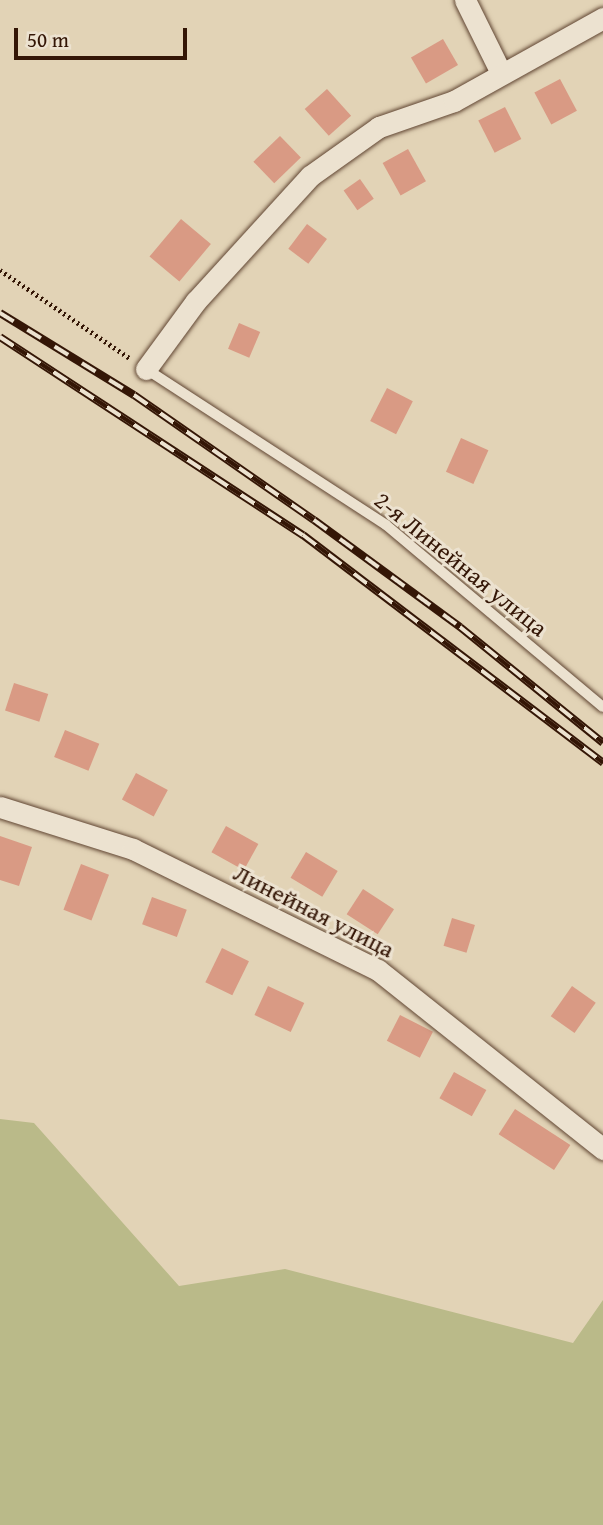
<!DOCTYPE html>
<meta charset="utf-8">
<style>
body{margin:0}
#map{position:relative;width:603px;height:1525px;overflow:hidden;background:#e2d3b6;font-family:"Gentium Book Plus",serif}
div>[style]{position:absolute}
[style*='--x']{left:calc(var(--x)*1px);top:calc(var(--y)*1px);width:calc(var(--w)*1px);rotate:calc(var(--a)*1deg)}
.green>*{inset:0;background:#baba89}
.building>*{inset:0;background:#d99a84;transform-origin:0 0}
.path>*{height:4.5px;margin-top:-2.25px;transform-origin:0;background:repeating-linear-gradient(90deg,#341606 0 2px,transparent 0 5.5px)}
.roads{filter:drop-shadow(0 0 2px #604532) drop-shadow(0 0 2px #604532)}
.service>*{height:10px;margin:-5px;padding:0 5px;transform-origin:5px;border-radius:5px;background:#ece2d0}
.minor>*{height:21px;margin:-10.5px;padding:0 10.5px;transform-origin:10.5px;border-radius:10.5px;background:#ece2d0}
.rail>*{height:8px;margin-top:-4px;transform-origin:0;background:repeating-linear-gradient(90deg,#ece2d0 0 16px,#341606 0 32px);box-sizing:border-box;border-block:2px solid #341606}
span{translate:-50% -50%;white-space:nowrap;text-align:center;line-height:1.15;-webkit-text-stroke:6px #ece2d0;paint-order:stroke}
.street-label{font-size:24px;color:#341606}
.scale{position:absolute;left:14px;top:28px;width:173px;height:32px;box-sizing:border-box;border:4px solid #341606;border-top:0;padding-left:9px;font-size:21px;line-height:24px;white-space:nowrap;color:#341606;-webkit-text-stroke:5px #ece2d0;paint-order:stroke}
</style>
<div id="map">
<div class="green">
<div style="clip-path:polygon(0 1119px,34px 1123px,179px 1286px,285px 1269px,573px 1343px,603px 1300px,603px 1525px,0 1525px)"></div>
</div>
<div class="building">
<div style="left:443px;top:39px;width:30px;height:37px;rotate:60deg"></div>
<div style="left:560px;top:79px;width:36px;height:29px;rotate:62deg"></div>
<div style="left:327px;top:89px;width:36px;height:30px;rotate:48deg"></div>
<div style="left:505px;top:107px;width:36px;height:30px;rotate:63deg"></div>
<div style="left:280px;top:136px;width:30px;height:37px;rotate:46deg"></div>
<div style="left:408px;top:149px;width:37px;height:29px;rotate:61deg"></div>
<div style="left:360px;top:179px;width:24px;height:20px;rotate:55deg"></div>
<div style="left:181px;top:219px;width:39px;height:49px;rotate:40deg"></div>
<div style="left:307px;top:224px;width:25px;height:31px;rotate:37deg"></div>
<div style="left:239px;top:323px;width:23px;height:28px;rotate:23deg"></div>
<div style="left:387px;top:388px;width:29px;height:37px;rotate:27deg"></div>
<div style="left:461px;top:438px;width:30px;height:37px;rotate:24deg"></div>
<div style="left:14px;top:683px;width:36px;height:29px;rotate:18deg"></div>
<div style="left:65px;top:730px;width:37px;height:29px;rotate:22deg"></div>
<div style="left:136px;top:773px;width:36px;height:30px;rotate:28deg"></div>
<div style="left:226px;top:826px;width:37px;height:30px;rotate:29deg"></div>
<div style="clip-path:polygon(0 836px,32px 847px,19px 886px,0 880px)"></div>
<div style="left:306px;top:852px;width:37px;height:30px;rotate:31deg"></div>
<div style="left:81px;top:864px;width:30px;height:49px;rotate:21deg"></div>
<div style="left:363px;top:889px;width:37px;height:30px;rotate:33deg"></div>
<div style="left:152px;top:897px;width:37px;height:29px;rotate:20deg"></div>
<div style="left:452px;top:918px;width:24px;height:29px;rotate:17deg"></div>
<div style="left:222px;top:948px;width:30px;height:38px;rotate:26deg"></div>
<div style="left:268px;top:986px;width:40px;height:32px;rotate:25deg"></div>
<div style="left:572px;top:986px;width:29px;height:37px;rotate:35deg"></div>
<div style="left:400px;top:1015px;width:37px;height:29px;rotate:27deg"></div>
<div style="left:454px;top:1072px;width:37px;height:30px;rotate:29deg"></div>
<div style="left:515px;top:1109px;width:66px;height:30px;rotate:33deg"></div>
</div>
<div class="path">
<div style="--x:0;--y:270;--w:158;--a:34.2"></div>
</div>
<div class="roads">
<div class="service">
<div style="--x:146;--y:369;--w:286;--a:33"></div>
<div style="--x:386;--y:525;--w:283;--a:40"></div>
</div>
<div class="minor">
<div style="--x:465;--y:0;--w:81;--a:63.7"></div>
<div style="--x:146;--y:369;--w:84;--a:-53.7"></div>
<div style="--x:196;--y:301;--w:169;--a:-47.6"></div>
<div style="--x:310;--y:176;--w:85;--a:-35.4"></div>
<div style="--x:379;--y:127;--w:79;--a:-19.1"></div>
<div style="--x:454;--y:101;--w:171;--a:-29.1"></div>
<div style="--x:0;--y:807;--w:139;--a:17.5"></div>
<div style="--x:133;--y:849;--w:273;--a:26.3"></div>
<div style="--x:378;--y:970;--w:288;--a:38.5"></div>
</div>
</div>
<div class="rail">
<div style="--x:0;--y:313;--w:157;--a:31.5"></div>
<div style="--x:134;--y:395;--w:219;--a:34.8"></div>
<div style="--x:314;--y:520;--w:181;--a:36.2"></div>
<div style="--x:460;--y:627;--w:184;--a:39"></div>
<div style="--x:0;--y:337;--w:362;--a:33.2"></div>
<div style="--x:303;--y:535;--w:377;--a:37.2"></div>
</div>
<div class="street-label">
<span style="left:461px;top:564px;rotate:39deg">2-я Линейная улица</span>
<span style="left:314px;top:911px;rotate:27deg">Линейная улица</span>
</div>
<div class="scale">50 m</div>
</div>
